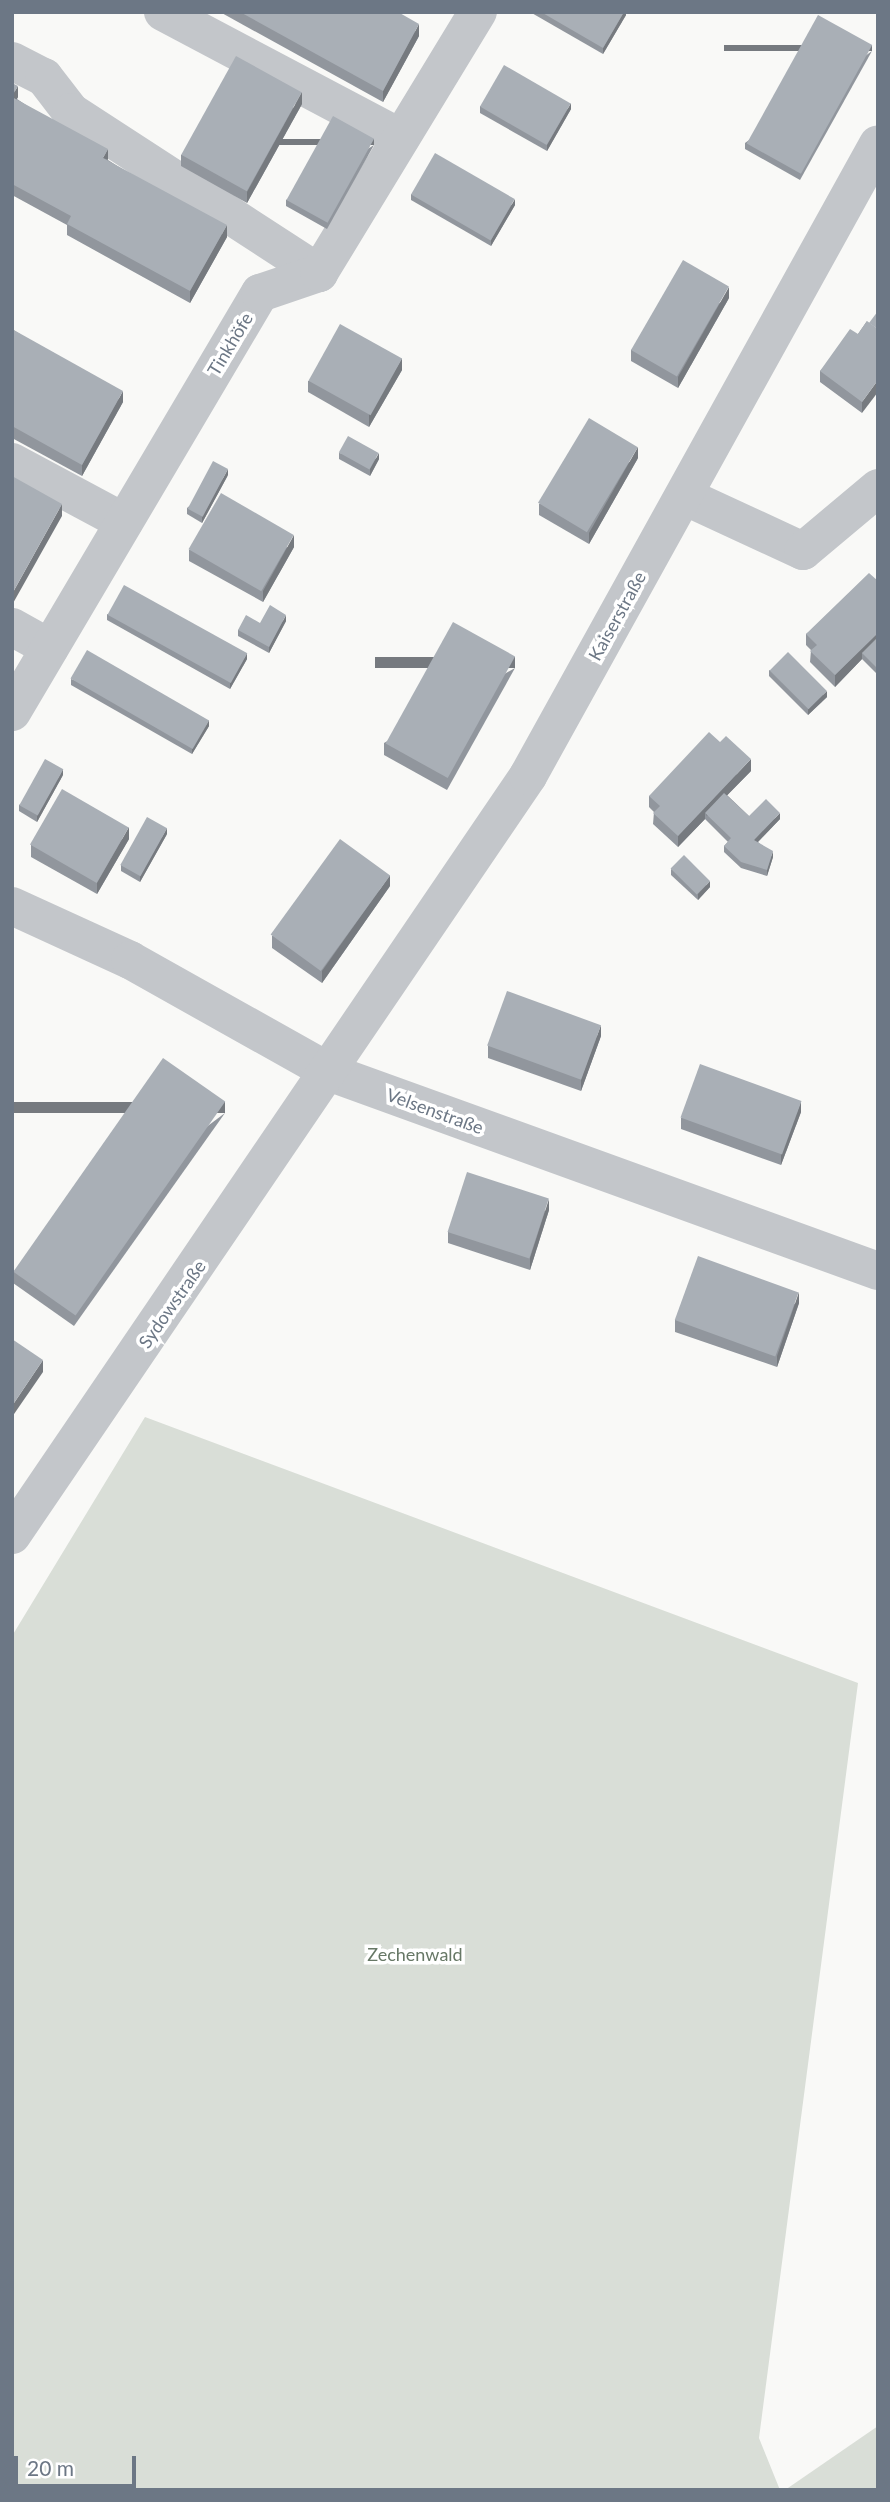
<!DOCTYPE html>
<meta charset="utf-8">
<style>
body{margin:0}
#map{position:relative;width:890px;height:2502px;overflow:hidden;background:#f9f9f7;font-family:Lato,sans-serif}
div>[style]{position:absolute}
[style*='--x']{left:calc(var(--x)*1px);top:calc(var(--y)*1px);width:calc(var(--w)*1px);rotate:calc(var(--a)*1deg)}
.green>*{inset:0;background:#d9ded7}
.minor>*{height:38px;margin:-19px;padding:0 19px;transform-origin:19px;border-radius:19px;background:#c3c6ca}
.wall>*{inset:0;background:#91969d}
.shaded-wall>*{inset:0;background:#767a7f;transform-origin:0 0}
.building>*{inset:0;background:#a9afb6;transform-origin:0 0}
span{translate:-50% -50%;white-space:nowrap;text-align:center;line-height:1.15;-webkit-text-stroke:7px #fff;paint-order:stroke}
.street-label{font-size:18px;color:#6c7785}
.park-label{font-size:18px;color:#677866}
.frame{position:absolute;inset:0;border:14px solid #6c7785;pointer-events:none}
.scale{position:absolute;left:14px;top:2456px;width:122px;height:32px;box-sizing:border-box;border:4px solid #6c7785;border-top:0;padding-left:9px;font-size:21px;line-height:24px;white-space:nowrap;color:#6c7785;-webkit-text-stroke:5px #fff;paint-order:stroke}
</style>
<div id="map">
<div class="green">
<div style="clip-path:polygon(145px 1417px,858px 1683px,759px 2438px,780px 2490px,12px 2490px,12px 1636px)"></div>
<div style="clip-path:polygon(878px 2426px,878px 2490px,785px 2490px)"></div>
</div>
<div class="minor">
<div style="--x:163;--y:12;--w:269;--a:27.9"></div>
<div style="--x:12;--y:61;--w:36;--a:27"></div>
<div style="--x:44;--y:77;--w:44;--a:52.4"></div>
<div style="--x:71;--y:112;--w:296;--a:33"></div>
<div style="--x:12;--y:462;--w:127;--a:28.2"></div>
<div style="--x:684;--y:496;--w:131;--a:24.8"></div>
<div style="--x:803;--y:551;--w:98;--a:-40"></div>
<div style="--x:12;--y:627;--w:43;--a:28.9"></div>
<div style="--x:12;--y:712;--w:487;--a:-59.4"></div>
<div style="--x:260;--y:293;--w:62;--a:-18.7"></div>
<div style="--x:319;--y:273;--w:306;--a:-58.7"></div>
<div style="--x:12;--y:906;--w:130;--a:24.6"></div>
<div style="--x:130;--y:960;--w:231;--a:29.3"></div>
<div style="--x:331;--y:1073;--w:582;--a:19.9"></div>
<div style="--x:12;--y:1535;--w:918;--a:-55.79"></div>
<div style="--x:528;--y:776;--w:722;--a:-61.02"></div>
</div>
<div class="wall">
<div style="clip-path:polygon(220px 12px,398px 12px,419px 36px,383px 102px)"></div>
<div style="clip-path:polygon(530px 12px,626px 12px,626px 15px,603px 54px)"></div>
<div style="clip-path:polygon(872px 51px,800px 180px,745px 149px,745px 143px)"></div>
<div style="clip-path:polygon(12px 83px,18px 97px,17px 99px,108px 160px,227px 237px,190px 303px,67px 235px,67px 225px,12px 195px)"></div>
<div style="clip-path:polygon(302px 104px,247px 203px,181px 166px,181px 155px)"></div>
<div style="clip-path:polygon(480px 106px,571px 109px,547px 151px,480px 113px)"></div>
<div style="clip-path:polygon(374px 145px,327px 229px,286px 206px,286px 200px)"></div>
<div style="clip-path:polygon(411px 194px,515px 205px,491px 246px,411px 200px)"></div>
<div style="clip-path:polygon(729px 298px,678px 388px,631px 361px,631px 350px)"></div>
<div style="clip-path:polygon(867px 321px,862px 413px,820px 382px,820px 371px,858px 334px)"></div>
<div style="clip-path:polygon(12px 329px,123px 402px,82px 476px,12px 438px)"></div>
<div style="clip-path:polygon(402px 370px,369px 427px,308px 392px,308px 381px)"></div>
<div style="clip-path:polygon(339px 453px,379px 459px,370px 476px,339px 459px)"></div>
<div style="clip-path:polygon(638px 458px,589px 544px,539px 515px,539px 504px)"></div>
<div style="clip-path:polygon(228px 475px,202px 523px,187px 514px,187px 508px)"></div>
<div style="clip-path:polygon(294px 547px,263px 602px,189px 561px,189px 550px)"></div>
<div style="clip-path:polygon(878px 581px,878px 675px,862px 659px,835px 687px,810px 662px,811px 650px,806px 645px,806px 634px)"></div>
<div style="clip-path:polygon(107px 614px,247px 659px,230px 689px,107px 620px)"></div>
<div style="clip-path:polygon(286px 621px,269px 653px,238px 636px,238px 630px,260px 623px)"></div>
<div style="clip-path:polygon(515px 668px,447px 790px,384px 755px,384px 743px)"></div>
<div style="clip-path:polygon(769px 670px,827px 697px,808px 715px,769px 676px)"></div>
<div style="clip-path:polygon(71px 679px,209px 726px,192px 754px,71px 685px)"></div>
<div style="clip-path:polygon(751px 771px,727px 795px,749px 816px,780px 819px,758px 842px,773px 857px,767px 876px,741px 868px,724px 852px,724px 846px,728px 842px,705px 819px,678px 847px,653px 824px,654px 812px,649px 807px,649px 796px)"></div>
<div style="clip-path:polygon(63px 775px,37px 822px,19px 811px,19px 805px)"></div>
<div style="clip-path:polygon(167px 834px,140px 882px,121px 871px,121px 865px)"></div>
<div style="clip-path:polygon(129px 839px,97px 894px,31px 857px,31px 845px)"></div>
<div style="clip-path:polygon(671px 869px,710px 887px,698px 900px,671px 875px)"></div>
<div style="clip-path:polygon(390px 886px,322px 983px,272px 948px,272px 936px)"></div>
<div style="clip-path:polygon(601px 1036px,581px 1091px,488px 1058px,488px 1046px)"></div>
<div style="clip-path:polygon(801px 1112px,781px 1165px,681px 1129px,681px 1118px)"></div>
<div style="clip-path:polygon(225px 1113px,74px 1326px,13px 1283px,13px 1272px)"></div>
<div style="clip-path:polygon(549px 1210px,530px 1270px,448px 1243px,448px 1232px)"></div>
<div style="clip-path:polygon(799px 1303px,777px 1367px,675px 1332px,675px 1320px)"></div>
</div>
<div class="shaded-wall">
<div style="clip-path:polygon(624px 12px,626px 12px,626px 15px,603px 54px,603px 48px)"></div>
<div style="clip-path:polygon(419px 24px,419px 36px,383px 102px,383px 91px)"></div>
<div style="left:872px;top:45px;width:6px;height:148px;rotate:90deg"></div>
<div style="clip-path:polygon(18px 86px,18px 97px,12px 107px,12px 96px)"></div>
<div style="clip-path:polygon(302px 92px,302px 104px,247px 203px,247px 192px)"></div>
<div style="clip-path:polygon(571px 103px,571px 109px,547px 151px,547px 145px)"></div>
<div style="left:374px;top:139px;width:6px;height:96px;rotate:90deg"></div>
<div style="clip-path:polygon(108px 149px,108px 160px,103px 158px)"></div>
<div style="clip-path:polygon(515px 199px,515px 205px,491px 246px,491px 240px)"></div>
<div style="clip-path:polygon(227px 225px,227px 237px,190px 303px,190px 291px)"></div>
<div style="clip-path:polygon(729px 287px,729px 298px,678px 388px,678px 377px)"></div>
<div style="clip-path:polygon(402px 358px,402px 370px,369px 427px,369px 415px)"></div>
<div style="clip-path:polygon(878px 380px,878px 392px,862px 413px,862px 402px)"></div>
<div style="clip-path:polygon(123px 391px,123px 402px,82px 476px,82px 465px)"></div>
<div style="clip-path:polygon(638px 447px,638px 458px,589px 544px,589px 533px)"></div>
<div style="clip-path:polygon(379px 453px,379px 459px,370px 476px,370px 469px)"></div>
<div style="clip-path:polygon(228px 469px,228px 475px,202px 523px,202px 517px)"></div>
<div style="clip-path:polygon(62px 504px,62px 516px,12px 605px,12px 594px)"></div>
<div style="clip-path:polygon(294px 535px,294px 547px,263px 602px,263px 591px)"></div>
<div style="clip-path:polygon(286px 615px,286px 621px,269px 653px,269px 647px)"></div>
<div style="clip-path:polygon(878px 633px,878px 644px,862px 653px,862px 659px,835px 687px,835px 675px)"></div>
<div style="clip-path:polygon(247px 653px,247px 659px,230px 689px,230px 683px)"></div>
<div style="left:515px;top:657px;width:11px;height:140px;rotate:90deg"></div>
<div style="clip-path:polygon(827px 691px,827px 697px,808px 715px,808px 709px)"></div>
<div style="clip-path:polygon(209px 720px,209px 726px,192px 754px,192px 748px)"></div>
<div style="clip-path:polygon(751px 759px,751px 771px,707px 816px,705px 813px,705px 819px,678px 847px,678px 836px)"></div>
<div style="clip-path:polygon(63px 769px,63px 775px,37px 822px,37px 816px)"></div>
<div style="clip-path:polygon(780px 813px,780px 819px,754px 846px,754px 840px)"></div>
<div style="clip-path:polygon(129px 827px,129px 839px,97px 894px,97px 883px)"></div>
<div style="clip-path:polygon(167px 828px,167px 834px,140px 882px,140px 876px)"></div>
<div style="clip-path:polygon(773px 851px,773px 857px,767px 876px,767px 870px)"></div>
<div style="clip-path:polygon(390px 875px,390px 886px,322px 983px,322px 971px)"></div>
<div style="clip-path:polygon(710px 881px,710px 887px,698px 900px,698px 894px)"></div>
<div style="clip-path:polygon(601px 1025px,601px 1036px,581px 1091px,581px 1079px)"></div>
<div style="clip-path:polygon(801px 1101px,801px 1112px,781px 1165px,781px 1154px)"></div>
<div style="left:225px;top:1102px;width:11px;height:261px;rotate:90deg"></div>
<div style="clip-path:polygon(549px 1199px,549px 1210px,530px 1270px,530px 1258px)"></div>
<div style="clip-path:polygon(799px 1292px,799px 1303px,777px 1367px,777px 1356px)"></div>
<div style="clip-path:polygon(43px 1360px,43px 1372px,12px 1417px,12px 1406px)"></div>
</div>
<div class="building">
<div style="clip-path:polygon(240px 12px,398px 12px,419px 24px,383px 91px)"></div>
<div style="clip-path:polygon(541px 12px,624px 12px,603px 48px)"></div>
<div style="left:818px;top:15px;width:62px;height:147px;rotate:29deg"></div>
<div style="left:236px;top:56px;width:75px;height:113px;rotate:29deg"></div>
<div style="left:504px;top:65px;width:77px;height:48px;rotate:30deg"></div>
<div style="clip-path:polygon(12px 83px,18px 86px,12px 96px)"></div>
<div style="clip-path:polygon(12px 97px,108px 149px,103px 158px,227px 225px,190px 291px,67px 224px,71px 216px,12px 184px)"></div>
<div style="left:333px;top:116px;width:47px;height:96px;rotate:29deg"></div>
<div style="left:435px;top:153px;width:92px;height:48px;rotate:30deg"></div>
<div style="left:683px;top:260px;width:53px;height:104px;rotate:30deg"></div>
<div style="clip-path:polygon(878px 311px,878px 329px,869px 323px)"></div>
<div style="clip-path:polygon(867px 321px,878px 329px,878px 380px,862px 402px,820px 371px,850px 329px,858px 334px)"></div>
<div style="left:340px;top:324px;width:71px;height:65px;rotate:29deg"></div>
<div style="clip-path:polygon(12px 329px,123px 391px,82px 465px,12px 426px)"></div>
<div style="left:589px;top:418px;width:57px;height:99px;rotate:31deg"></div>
<div style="left:348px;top:436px;width:35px;height:19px;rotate:29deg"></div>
<div style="left:213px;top:461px;width:17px;height:54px;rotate:28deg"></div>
<div style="clip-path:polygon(12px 476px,62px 504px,12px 594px)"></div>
<div style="left:221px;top:493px;width:84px;height:65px;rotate:30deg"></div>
<div style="clip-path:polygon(869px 573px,878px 581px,878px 633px,835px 675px,810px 651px,817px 645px,806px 634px)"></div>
<div style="left:124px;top:585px;width:141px;height:34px;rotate:29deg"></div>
<div style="clip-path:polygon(270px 605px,286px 615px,269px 647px,238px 630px,246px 615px,260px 623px)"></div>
<div style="left:453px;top:622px;width:71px;height:139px;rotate:29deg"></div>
<div style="clip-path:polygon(878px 637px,878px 669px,862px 653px)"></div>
<div style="left:87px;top:650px;width:141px;height:33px;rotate:30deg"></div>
<div style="left:788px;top:652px;width:55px;height:26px;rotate:45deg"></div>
<div style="clip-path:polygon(709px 732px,720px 742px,726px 736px,751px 759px,678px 836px,653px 813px,660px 806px,649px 796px)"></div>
<div style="left:45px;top:759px;width:21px;height:53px;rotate:29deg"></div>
<div style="left:62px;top:789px;width:77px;height:64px;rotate:30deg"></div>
<div style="clip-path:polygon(724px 793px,749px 816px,766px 799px,780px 813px,754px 840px,773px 851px,767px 870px,741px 862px,724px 846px,731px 838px,705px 813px)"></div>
<div style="left:147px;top:817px;width:23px;height:55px;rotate:29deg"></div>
<div style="left:340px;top:839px;width:62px;height:118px;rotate:36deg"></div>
<div style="left:684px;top:855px;width:37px;height:19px;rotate:45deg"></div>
<div style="left:507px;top:991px;width:100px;height:58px;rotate:20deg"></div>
<div style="left:163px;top:1058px;width:76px;height:261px;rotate:35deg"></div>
<div style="left:700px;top:1064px;width:108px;height:57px;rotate:20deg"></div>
<div style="left:467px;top:1172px;width:86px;height:63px;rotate:18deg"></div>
<div style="left:698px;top:1256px;width:107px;height:68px;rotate:20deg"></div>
<div style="clip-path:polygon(12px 1339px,43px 1360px,12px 1406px)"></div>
</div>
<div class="street-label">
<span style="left:230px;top:344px;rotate:-59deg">Tinkhöfe</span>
<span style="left:617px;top:616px;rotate:-61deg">Kaiserstraße</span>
<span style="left:435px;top:1111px;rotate:20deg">Velsenstraße</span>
<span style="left:172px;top:1304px;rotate:-55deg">Sydowstraße</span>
</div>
<div class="park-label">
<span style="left:415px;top:1954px">Zechenwald</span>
</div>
<div class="frame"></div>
<div class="scale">20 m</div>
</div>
